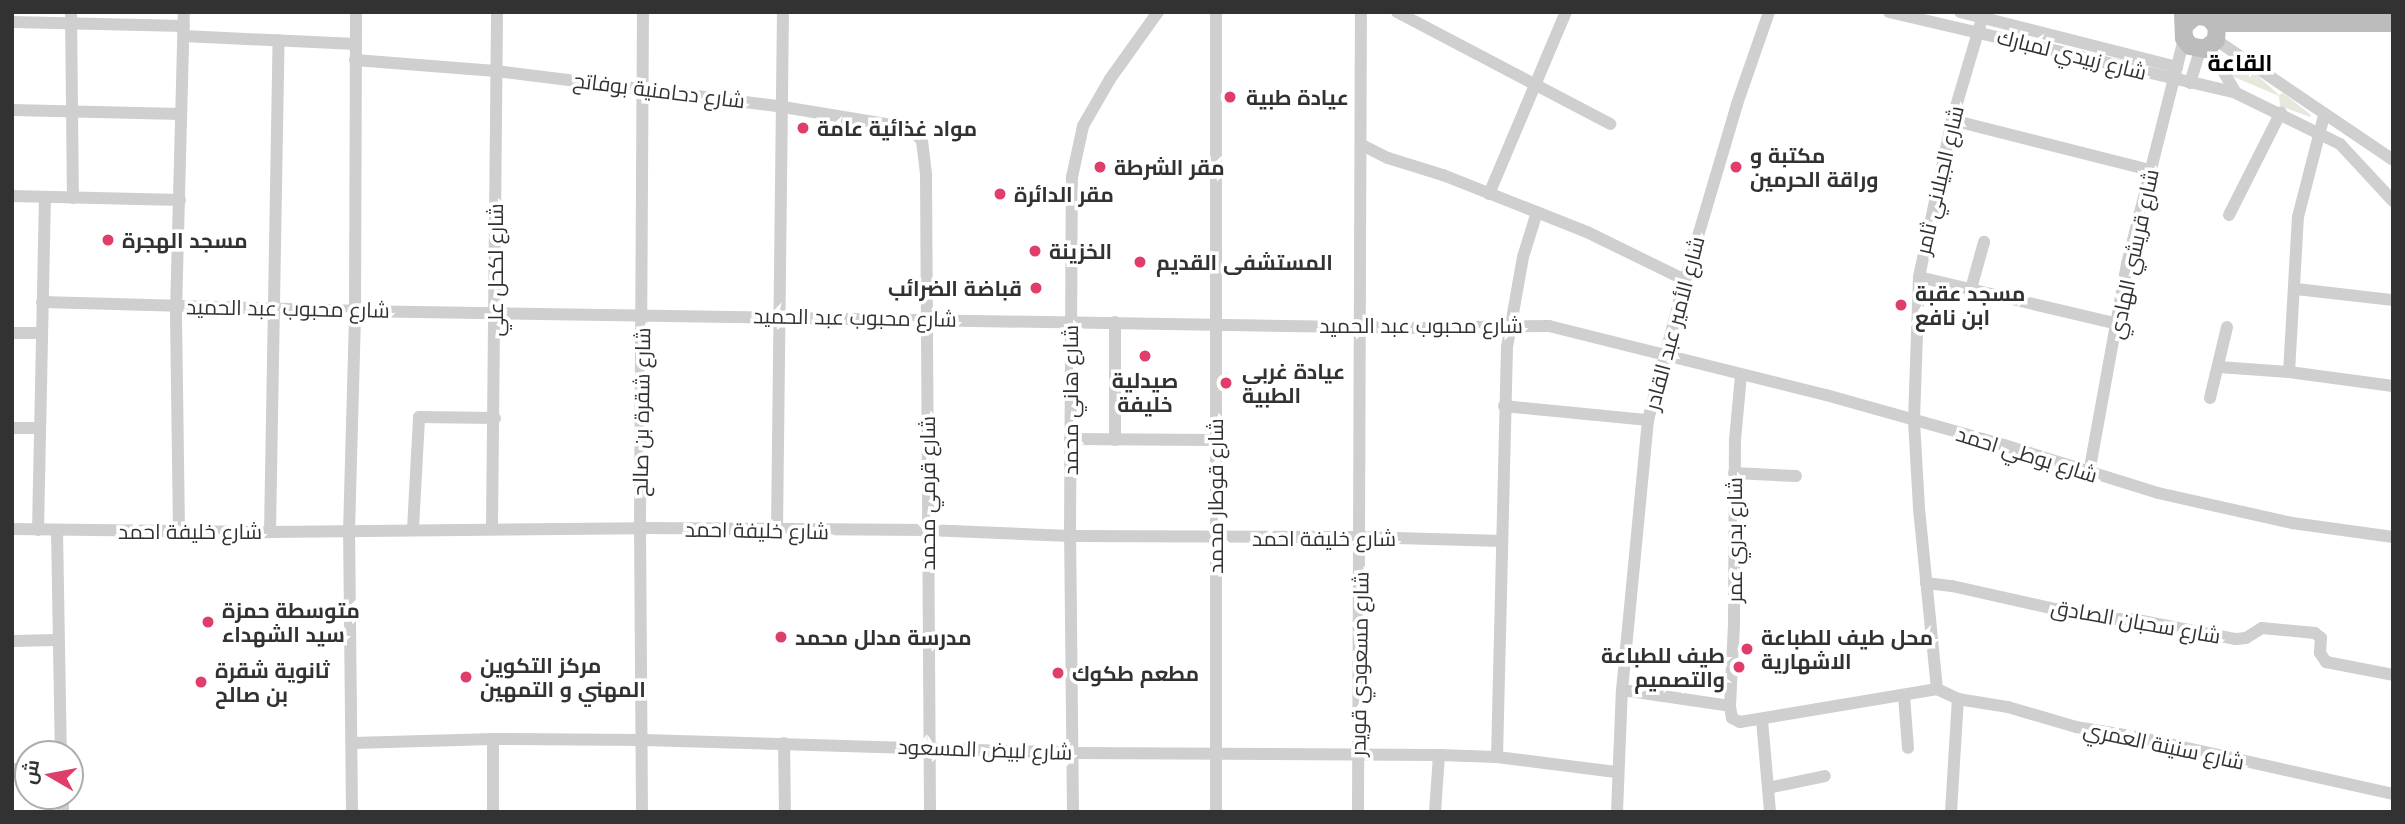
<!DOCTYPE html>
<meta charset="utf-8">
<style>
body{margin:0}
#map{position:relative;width:2405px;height:824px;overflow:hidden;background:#fff;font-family:Mulish,Cairo,sans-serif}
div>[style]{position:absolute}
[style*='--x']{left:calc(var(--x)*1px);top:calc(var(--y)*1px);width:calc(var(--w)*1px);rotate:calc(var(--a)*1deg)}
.green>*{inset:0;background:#e5e9dc}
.minor>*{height:12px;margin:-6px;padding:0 6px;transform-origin:6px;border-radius:6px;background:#cfcfcf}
.secondary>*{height:18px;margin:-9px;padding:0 9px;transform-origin:9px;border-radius:9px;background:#bcbcbc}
.dots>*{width:19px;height:19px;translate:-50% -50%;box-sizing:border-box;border:4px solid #fff;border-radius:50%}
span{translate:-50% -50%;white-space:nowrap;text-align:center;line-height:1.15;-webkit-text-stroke:7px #fff;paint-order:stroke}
.street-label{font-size:21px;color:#323232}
.poi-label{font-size:21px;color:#323232;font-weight:700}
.left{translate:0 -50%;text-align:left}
.right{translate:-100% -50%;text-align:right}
.neighbourhood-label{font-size:23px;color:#000;font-weight:700}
.frame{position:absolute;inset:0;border:14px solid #323232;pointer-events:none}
.north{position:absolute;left:14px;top:740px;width:70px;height:70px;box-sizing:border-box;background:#fff;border:2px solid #adadad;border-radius:50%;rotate:280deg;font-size:19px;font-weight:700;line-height:28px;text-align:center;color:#323232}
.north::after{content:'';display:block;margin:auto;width:24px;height:32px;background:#e03e6a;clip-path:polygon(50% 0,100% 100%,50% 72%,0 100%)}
</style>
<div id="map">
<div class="green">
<div style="clip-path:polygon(2238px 58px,2279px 95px,2283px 93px,2311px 115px,2310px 117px,2280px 106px,2279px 96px,2227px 74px,2226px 68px,2233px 59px)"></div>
</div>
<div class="minor">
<div style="--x:71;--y:12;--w:186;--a:89.4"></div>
<div style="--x:1397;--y:12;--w:241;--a:27.7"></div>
<div style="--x:1889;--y:12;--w:356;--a:13.1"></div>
<div style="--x:2236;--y:93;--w:116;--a:26.1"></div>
<div style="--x:2340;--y:144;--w:78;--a:47.1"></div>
<div style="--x:1960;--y:12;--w:224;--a:14.2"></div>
<div style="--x:12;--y:22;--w:172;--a:1.3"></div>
<div style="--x:184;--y:36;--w:172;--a:2.7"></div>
<div style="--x:2216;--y:40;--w:214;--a:34.1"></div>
<div style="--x:2209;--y:47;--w:53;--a:59.6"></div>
<div style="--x:355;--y:60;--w:141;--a:4.5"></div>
<div style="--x:496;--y:71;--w:289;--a:7.1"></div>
<div style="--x:783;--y:107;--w:118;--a:9.3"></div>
<div style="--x:899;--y:126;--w:20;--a:27"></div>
<div style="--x:917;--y:135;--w:8;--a:50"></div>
<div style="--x:922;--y:141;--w:34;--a:83"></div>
<div style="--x:926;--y:175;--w:637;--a:89.64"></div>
<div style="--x:2190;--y:83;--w:34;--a:-73"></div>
<div style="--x:12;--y:110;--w:168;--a:1.4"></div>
<div style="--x:1952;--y:120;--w:204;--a:14.2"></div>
<div style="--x:1362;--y:145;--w:29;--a:27"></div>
<div style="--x:1388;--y:158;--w:58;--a:17.2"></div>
<div style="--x:1443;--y:175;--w:155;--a:21.6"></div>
<div style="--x:1587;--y:232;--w:109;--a:26.1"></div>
<div style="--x:1489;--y:194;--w:198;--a:-67.1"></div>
<div style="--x:12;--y:196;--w:168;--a:1.4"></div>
<div style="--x:2229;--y:215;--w:115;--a:-63.2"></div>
<div style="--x:1919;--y:277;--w:204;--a:13.3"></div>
<div style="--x:1971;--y:289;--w:49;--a:-74.5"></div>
<div style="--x:2296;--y:289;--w:98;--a:6.5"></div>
<div style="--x:42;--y:302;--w:313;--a:1.6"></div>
<div style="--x:355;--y:311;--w:1062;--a:0.92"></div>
<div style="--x:1417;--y:328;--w:132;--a:-0.9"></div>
<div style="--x:1549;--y:326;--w:285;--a:14"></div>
<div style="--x:1826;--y:395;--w:185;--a:15.7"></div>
<div style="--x:2004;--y:445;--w:161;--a:17.3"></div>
<div style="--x:2158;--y:493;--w:137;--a:12.6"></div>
<div style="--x:2292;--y:523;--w:102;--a:7.9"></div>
<div style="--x:12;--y:333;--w:29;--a:0"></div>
<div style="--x:2219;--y:367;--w:70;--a:4.1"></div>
<div style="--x:2289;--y:372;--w:105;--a:7.7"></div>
<div style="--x:2289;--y:372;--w:155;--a:-86.7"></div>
<div style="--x:2298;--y:217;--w:104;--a:-75.6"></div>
<div style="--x:2210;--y:398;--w:73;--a:-76.5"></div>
<div style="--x:1504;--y:406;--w:145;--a:5.6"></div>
<div style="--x:12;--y:428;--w:27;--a:0"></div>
<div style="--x:1070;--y:439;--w:144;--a:0.4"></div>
<div style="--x:1115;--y:440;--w:118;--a:-90"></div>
<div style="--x:1734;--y:473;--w:62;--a:2.8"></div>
<div style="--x:2089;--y:473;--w:212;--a:-79.7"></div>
<div style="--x:2127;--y:264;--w:233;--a:-75.8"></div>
<div style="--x:492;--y:528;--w:516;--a:-89.44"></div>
<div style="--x:12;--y:529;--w:258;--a:0.7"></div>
<div style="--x:270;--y:532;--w:370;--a:-0.6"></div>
<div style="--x:640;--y:528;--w:287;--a:0.4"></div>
<div style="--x:927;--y:530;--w:143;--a:2.4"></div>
<div style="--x:1070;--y:536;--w:291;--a:0.2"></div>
<div style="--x:1361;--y:537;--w:141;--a:1.6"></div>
<div style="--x:413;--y:529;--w:112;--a:-86.9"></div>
<div style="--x:419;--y:417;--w:76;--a:0.8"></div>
<div style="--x:38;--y:530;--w:333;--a:-88.8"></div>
<div style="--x:57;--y:531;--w:223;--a:89"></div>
<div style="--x:179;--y:531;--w:219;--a:-90.8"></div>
<div style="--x:176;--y:312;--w:300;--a:-88.5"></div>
<div style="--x:777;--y:531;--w:519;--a:-89.34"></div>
<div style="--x:270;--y:532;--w:492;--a:-89"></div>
<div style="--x:1926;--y:583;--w:26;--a:7"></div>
<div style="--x:1952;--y:586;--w:152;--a:12.6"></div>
<div style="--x:2100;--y:619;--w:32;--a:0"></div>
<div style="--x:2132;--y:619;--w:106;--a:10.9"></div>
<div style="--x:2236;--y:639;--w:10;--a:-6"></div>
<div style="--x:2246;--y:638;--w:19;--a:-32"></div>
<div style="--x:2262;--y:628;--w:53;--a:5.4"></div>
<div style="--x:2315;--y:633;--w:8;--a:40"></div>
<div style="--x:2321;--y:638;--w:15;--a:94"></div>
<div style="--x:2320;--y:653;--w:11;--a:56"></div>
<div style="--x:2326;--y:662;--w:68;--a:11"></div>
<div style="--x:12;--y:641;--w:45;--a:-1.3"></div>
<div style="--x:1937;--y:689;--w:182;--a:-95.7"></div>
<div style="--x:1919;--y:508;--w:88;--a:-93.3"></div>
<div style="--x:1914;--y:420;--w:143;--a:-88"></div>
<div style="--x:1919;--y:277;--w:160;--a:-78.1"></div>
<div style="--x:1952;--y:120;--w:113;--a:-73.5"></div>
<div style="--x:1937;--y:689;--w:23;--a:25"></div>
<div style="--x:1958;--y:699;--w:51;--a:9.1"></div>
<div style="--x:2008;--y:707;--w:71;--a:16.4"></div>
<div style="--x:2076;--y:727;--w:63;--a:9.2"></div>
<div style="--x:2138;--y:737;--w:261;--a:12.6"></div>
<div style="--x:1622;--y:690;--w:109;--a:8.4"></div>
<div style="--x:1730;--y:706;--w:12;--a:81"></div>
<div style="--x:1732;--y:718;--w:9;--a:27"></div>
<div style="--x:1740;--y:722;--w:200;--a:-9.5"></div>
<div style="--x:1904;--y:696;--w:52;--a:85.6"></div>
<div style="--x:1730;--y:706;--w:83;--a:-87.2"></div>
<div style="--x:1734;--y:623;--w:183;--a:-89.7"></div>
<div style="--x:1735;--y:440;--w:65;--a:-84.7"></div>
<div style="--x:1762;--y:720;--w:92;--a:85"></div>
<div style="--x:493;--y:739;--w:73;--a:90"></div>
<div style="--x:353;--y:743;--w:140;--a:-1.6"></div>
<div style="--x:493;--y:739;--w:150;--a:0.4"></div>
<div style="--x:643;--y:740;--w:430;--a:1.7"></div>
<div style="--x:1073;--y:753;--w:366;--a:0.3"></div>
<div style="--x:1439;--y:755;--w:58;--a:2"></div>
<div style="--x:1497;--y:757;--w:120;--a:7.2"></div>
<div style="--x:784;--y:743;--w:69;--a:89.2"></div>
<div style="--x:1497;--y:757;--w:410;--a:-88.6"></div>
<div style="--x:1507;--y:347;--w:91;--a:-79.9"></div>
<div style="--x:1523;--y:257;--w:47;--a:-72.7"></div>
<div style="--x:12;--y:769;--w:16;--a:0"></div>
<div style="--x:1768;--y:788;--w:58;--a:-11.9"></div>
<div style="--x:63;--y:796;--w:16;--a:90"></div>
<div style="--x:352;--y:812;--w:280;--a:-90.6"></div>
<div style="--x:349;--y:532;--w:221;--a:-88.4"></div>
<div style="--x:355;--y:311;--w:299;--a:-89.8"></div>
<div style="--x:642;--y:812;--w:284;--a:-90.4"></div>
<div style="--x:640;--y:528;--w:516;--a:-89.67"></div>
<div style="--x:1073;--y:812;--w:276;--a:-90.6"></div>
<div style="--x:1070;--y:536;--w:359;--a:-89.7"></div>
<div style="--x:1072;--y:177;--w:52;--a:-77.8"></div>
<div style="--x:1083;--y:126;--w:54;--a:-60.1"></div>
<div style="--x:1110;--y:79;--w:82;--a:-54.4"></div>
<div style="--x:1216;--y:812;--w:800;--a:-90"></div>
<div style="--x:1358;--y:812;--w:800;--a:-89.79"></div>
<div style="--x:1435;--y:812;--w:57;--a:-86"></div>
<div style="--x:1617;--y:812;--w:122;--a:-87.7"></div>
<div style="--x:1622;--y:690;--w:271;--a:-84.5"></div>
<div style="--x:1648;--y:420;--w:145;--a:-75.2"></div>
<div style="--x:1685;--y:280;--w:184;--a:-73.5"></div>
<div style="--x:1737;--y:104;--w:97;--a:-70.8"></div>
<div style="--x:1951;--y:812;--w:113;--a:-86.5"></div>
</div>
<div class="secondary">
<div style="--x:2183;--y:12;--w:26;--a:88"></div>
<div style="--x:2184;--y:38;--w:10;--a:53"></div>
<div style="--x:2190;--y:46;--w:15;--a:11"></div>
<div style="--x:2205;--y:49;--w:14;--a:-39"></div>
<div style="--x:2216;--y:40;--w:13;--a:-86"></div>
<div style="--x:2217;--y:27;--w:13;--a:-132"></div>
<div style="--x:2208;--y:17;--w:13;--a:-176"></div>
<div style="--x:2195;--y:16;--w:13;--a:138"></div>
<div style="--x:2215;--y:23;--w:178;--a:0"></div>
</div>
<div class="dots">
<div style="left:1230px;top:97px;background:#e03e6a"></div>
<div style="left:803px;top:128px;background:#e03e6a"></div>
<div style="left:1100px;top:167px;background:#e03e6a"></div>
<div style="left:1736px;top:167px;background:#e03e6a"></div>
<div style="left:1000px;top:194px;background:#e03e6a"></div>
<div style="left:108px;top:240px;background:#e03e6a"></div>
<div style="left:1035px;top:251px;background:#e03e6a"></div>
<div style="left:1140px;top:262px;background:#e03e6a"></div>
<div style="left:1036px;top:288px;background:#e03e6a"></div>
<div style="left:1901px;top:305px;background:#e03e6a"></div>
<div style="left:1145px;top:356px;background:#e03e6a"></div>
<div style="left:1226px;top:383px;background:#e03e6a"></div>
<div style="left:208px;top:622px;background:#e03e6a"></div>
<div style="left:781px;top:637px;background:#e03e6a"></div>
<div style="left:1747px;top:649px;background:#e03e6a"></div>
<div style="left:1739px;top:667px;background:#e03e6a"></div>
<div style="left:1058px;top:673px;background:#e03e6a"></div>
<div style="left:466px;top:677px;background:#e03e6a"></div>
<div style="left:201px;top:682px;background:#e03e6a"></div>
</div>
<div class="street-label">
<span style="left:2072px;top:54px;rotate:14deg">شارع زبيدي لمبارك</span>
<span style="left:659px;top:90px;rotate:7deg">شارع دحامنية بوفاتح</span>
<span style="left:1939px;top:180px;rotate:-77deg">شارع الجيلاني ثامر</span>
<span style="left:2133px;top:254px;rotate:-78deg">شارع قريشي الهادي</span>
<span style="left:495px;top:270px;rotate:-90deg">شارع لكحل علي</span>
<span style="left:288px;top:308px;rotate:1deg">شارع محبوب عبد الحميد</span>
<span style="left:855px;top:317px;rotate:1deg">شارع محبوب عبد الحميد</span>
<span style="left:1674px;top:323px;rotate:-75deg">شارع الأمير عبد القادر</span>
<span style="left:1421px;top:325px">شارع محبوب عبد الحميد</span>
<span style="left:1070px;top:400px;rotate:-90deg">شارع هاني محمد</span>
<span style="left:641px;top:412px;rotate:-89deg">شارع شقرة بن صالح</span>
<span style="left:2027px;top:454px;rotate:17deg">شارع بوطي احمد</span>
<span style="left:927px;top:493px;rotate:-90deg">شارع قرمي محمد</span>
<span style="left:1215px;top:496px;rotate:-90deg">شارع قوطار محمد</span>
<span style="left:757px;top:530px;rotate:1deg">شارع خليفة احمد</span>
<span style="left:190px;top:531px">شارع خليفة احمد</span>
<span style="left:1324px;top:538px">شارع خليفة احمد</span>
<span style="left:1734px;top:540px;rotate:-90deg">شارع بدري عمر</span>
<span style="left:2136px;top:621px;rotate:10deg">شارع سحبان الصادق</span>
<span style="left:1359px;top:664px;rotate:-89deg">شارع مسعودي قويدر</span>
<span style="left:2164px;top:745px;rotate:12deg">شارع سنينة العمري</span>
<span style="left:985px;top:749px;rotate:2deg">شارع لبيض المسعود</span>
</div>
<div class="poi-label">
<span class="left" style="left:1246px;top:97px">عيادة طبية</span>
<span class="left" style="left:817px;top:128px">مواد غذائية عامة</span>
<span class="left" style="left:1750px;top:167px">مكتبة و<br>وراقة الحرمين</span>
<span class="left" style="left:1114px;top:167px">مقر الشرطة</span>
<span class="left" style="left:1014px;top:194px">مقر الدائرة</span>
<span class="left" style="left:122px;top:240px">مسجد الهجرة</span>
<span class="left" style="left:1049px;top:251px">الخزينة</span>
<span class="left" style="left:1156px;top:262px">المستشفى القديم</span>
<span class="right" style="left:1022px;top:288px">قباضة الضرائب</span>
<span class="left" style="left:1915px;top:305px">مسجد عقبة<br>ابن نافع</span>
<span class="left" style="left:1242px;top:383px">عيادة غربي<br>الطبية</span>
<span style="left:1145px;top:392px">صيدلية<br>خليفة</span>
<span class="left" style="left:222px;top:622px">متوسطة حمزة<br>سيد الشهداء</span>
<span class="left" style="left:795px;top:637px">مدرسة مدلل محمد</span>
<span class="left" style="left:1761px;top:649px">محل طيف للطباعة<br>الاشهارية</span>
<span class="right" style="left:1725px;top:667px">طيف للطباعة<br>والتصميم</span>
<span class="left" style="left:480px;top:677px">مركز التكوين<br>المهني و التمهين</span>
<span class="left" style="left:215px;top:682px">ثانوية شقرة<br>بن صالح</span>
<span class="left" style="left:1072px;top:673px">مطعم طكوك</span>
</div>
<div class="neighbourhood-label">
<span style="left:2240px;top:63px">القاعة</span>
</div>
<div class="frame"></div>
<div class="north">ش</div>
</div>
